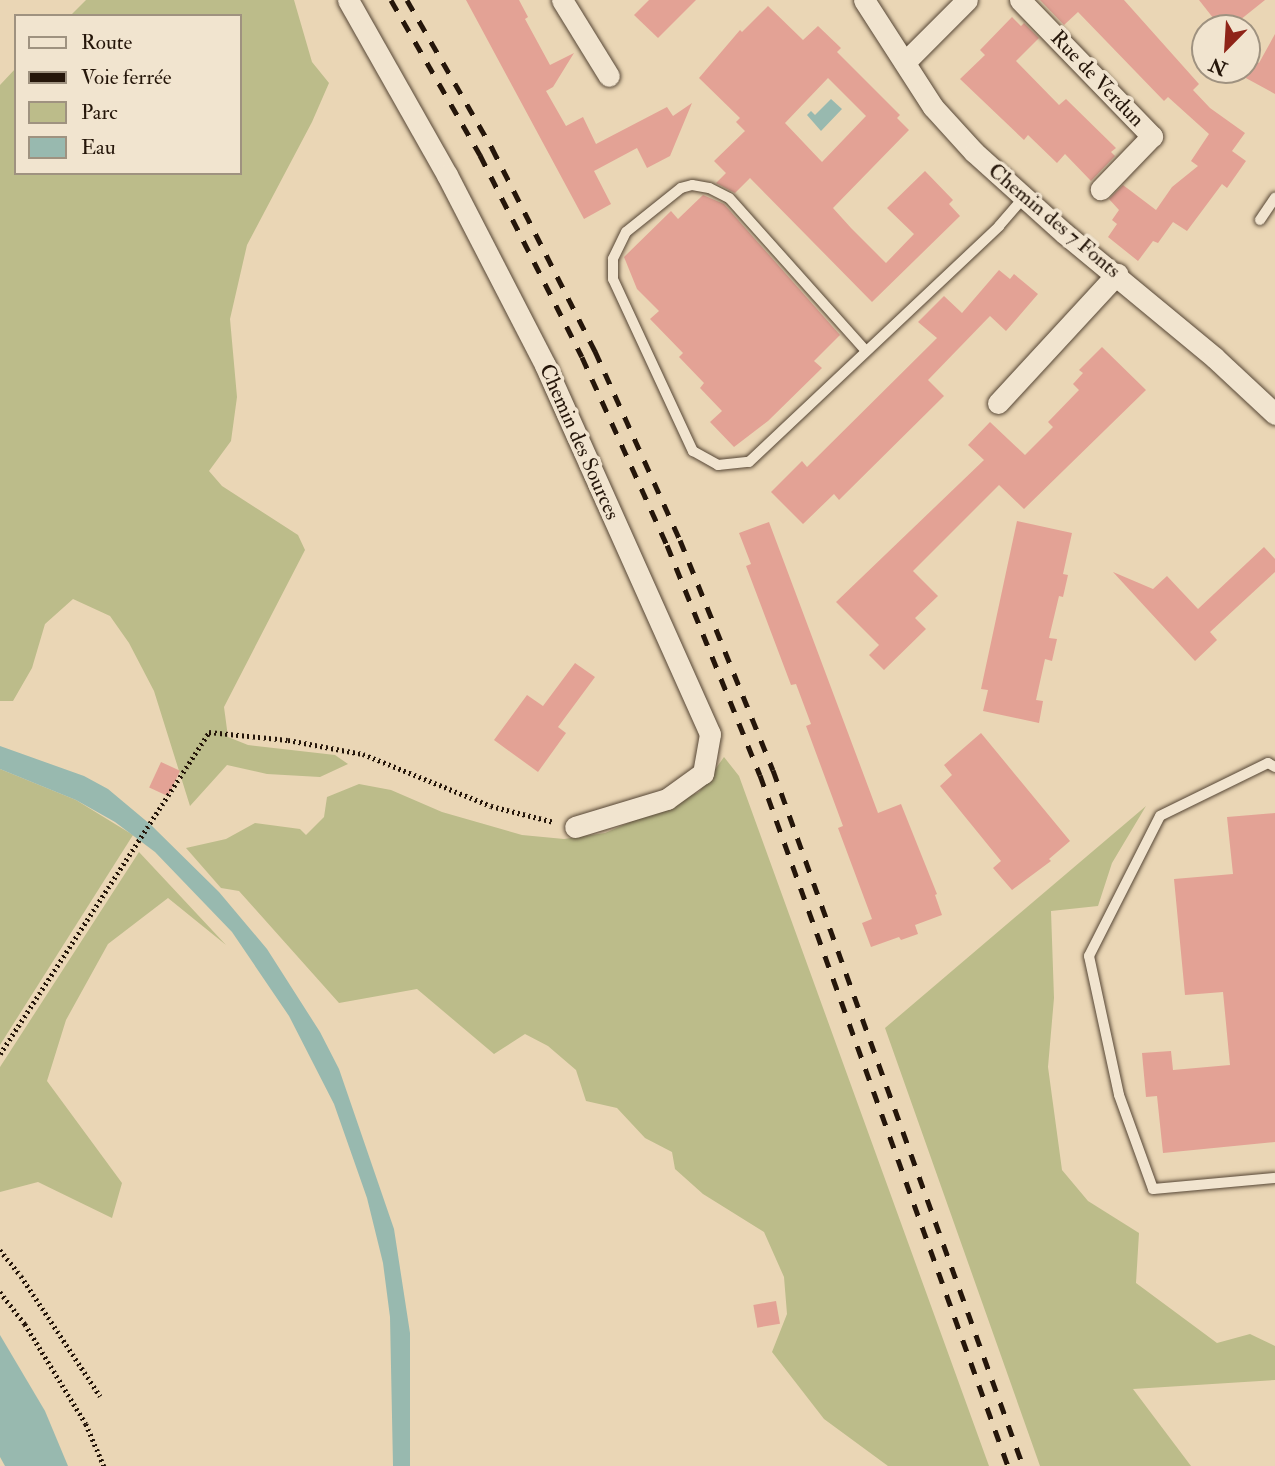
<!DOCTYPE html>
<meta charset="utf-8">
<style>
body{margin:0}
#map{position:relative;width:1275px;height:1466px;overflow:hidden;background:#ead6b5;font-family:"IM FELL Double Pica",serif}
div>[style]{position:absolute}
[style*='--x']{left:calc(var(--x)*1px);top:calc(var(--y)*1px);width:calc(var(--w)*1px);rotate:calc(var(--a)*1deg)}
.green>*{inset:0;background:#bcbc8a}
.water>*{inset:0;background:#98b9af}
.building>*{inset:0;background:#e3a295;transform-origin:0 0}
.path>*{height:4.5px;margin-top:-2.25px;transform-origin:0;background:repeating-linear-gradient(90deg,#25160a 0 2px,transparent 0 5.5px)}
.roads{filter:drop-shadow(0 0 2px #564635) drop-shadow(0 0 2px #564635)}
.lane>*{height:10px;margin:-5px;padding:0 5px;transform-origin:5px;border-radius:5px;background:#f1e4cf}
.street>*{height:21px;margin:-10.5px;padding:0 10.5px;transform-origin:10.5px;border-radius:10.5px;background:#f1e4cf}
.rail>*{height:5px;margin-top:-2.5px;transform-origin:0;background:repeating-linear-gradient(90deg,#25160a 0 12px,transparent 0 24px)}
span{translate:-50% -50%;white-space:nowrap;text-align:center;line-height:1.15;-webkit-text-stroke:7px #f1e4cf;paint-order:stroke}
.street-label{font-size:21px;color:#25160a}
.legend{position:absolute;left:14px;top:14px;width:228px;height:161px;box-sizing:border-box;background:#f1e4cf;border:2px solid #9f9280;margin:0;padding:9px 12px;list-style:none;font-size:21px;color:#25160a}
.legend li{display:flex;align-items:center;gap:14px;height:35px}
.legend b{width:35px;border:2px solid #9f9280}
.north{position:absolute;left:1191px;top:14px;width:70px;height:70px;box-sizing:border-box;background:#f1e4cf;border:2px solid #9f9280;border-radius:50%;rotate:204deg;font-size:19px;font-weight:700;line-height:28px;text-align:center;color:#25160a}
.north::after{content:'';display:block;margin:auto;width:24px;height:32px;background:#8f2418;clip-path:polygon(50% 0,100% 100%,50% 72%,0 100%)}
</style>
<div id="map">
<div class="green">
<div style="clip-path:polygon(86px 0,294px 0,312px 62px,329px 83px,312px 122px,247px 245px,230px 319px,237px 397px,231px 441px,209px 471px,222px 486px,298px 535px,305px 550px,224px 707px,228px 737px,248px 745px,335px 755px,348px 764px,320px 777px,267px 774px,227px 765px,190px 806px,154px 691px,129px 643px,110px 616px,73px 599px,45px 624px,32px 668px,13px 701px,0 701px,0 85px,16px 68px,16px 173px,240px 173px,240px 16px,70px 16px)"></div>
<div style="clip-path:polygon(724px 757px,739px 776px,989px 1466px,888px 1466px,824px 1419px,772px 1352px,787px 1314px,784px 1277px,764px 1232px,703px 1194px,675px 1169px,672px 1152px,645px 1138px,617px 1108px,586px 1101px,576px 1070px,548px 1046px,525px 1034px,494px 1054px,417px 989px,339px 1003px,239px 891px,221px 888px,186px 848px,226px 839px,255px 823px,300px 829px,306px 835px,324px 817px,327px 797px,359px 784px,391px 790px,442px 812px,522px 835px,564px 839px,605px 833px,699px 792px)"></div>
<div style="clip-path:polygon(0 769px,76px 800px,133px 835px,0 1045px)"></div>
<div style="clip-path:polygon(1146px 806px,1112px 863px,1098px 906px,1051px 911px,1054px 998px,1048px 1067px,1062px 1170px,1088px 1201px,1139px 1233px,1136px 1283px,1217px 1343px,1250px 1334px,1275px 1346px,1275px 1380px,1133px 1389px,1191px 1466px,1040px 1466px,885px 1028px)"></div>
<div style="clip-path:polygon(139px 852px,226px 945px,168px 898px,108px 944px,66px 1020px,47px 1081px,122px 1183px,112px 1218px,38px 1182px,0 1192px,0 1067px)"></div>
</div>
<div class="water">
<div style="clip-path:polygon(831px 99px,842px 109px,821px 131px,807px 115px,811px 111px,815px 115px)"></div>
<div style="clip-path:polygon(0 746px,84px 776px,108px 789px,151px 825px,219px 892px,267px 949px,320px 1032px,339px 1069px,394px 1229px,410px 1333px,410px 1466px,393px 1466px,390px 1317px,383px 1263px,367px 1198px,334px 1104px,289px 1016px,232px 932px,155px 852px,115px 822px,76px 800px,0 769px)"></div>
<div style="clip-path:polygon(0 1335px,45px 1411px,68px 1466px,5px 1466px,0 1457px)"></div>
</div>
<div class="building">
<div style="clip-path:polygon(466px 0,519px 0,528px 17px,525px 19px,550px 65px,574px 53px,553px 87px,546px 91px,566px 126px,583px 117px,596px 144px,667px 107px,673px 116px,692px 103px,670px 156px,647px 168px,637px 148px,594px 171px,611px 204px,584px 219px)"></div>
<div style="clip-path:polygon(649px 0,696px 0,658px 38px,634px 15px)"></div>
<div style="clip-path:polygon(1040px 0,1124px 0,1199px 84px,1193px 90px,1210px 108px,1245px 133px,1232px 151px,1246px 161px,1227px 188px,1222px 184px,1187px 231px,1173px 222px,1158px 243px,1153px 241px,1138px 261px,1108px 237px,1117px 224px,1112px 220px,1119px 210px,1109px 199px,1123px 185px,1156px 210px,1172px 187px,1198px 166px,1191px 161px,1209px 134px,1168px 97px,1164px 101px,1078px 12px,1064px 25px)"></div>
<div style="clip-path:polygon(1199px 0,1265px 0,1230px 28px,1221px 28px)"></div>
<div style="clip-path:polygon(evenodd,768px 6px,803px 40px,818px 26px,841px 48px,837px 52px,900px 115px,897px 118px,909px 130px,833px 208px,851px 228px,886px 263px,914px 234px,887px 208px,925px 171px,953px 200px,949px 204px,960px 216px,872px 302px,750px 178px,735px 193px,716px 183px,726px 173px,714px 161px,745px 131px,736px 122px,740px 118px,699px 78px,740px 30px,742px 32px,768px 6px,828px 78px,866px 116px,822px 162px,785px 123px,828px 78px)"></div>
<div style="clip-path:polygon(1012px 17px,1021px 26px,1024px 23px,1039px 38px,1016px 61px,1059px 105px,1066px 99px,1116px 148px,1111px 152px,1115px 156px,1091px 181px,1065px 154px,1057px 163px,1028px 135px,1024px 140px,960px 79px,985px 55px,980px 50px)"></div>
<div style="clip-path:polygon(1275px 34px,1275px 94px,1244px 77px,1253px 59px,1259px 63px)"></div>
<div style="clip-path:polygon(703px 195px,724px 204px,840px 335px,814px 361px,822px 368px,768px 421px,734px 447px,710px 422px,722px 411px,700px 388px,704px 383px,679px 357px,683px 353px,650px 319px,659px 311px,637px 289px,624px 257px,671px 211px,678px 219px)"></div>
<div style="clip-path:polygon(999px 270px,1010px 279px,1014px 274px,1038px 294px,1006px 331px,990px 316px,928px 380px,944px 396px,839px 500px,834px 494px,803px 524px,771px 492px,802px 461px,807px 467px,937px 338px,918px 322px,944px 296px,962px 313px)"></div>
<div style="clip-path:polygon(1102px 347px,1146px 390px,1024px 509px,999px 485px,913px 571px,938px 596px,915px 618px,926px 629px,884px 670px,869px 655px,879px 645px,836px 602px,984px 460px,968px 445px,990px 422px,1025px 455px,1053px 427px,1048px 422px,1079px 390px,1073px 384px,1083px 373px,1079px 370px)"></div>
<div style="clip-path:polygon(1017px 521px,1072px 533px,1063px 574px,1068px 575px,1063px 597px,1059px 596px,1049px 638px,1057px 639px,1052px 661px,1045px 659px,1036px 700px,1043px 701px,1039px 723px,983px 711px,988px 690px,981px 689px)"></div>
<div style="clip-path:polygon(769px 522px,878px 813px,901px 804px,937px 894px,935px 895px,942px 915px,915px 925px,918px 934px,901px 940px,899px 937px,871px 947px,862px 923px,872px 919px,838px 828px,843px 826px,806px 726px,811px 724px,796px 684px,791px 685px,746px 566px,751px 564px,739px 533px)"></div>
<div style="clip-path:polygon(1264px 547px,1275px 559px,1275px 572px,1210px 632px,1217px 640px,1195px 661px,1113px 572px,1153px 589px,1167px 576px,1198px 609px)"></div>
<div style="clip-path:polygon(575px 663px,595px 677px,558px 727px,566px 733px,538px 772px,494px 740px,527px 695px,543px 706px)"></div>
<div style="clip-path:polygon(981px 733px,1070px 841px,1049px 859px,1051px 861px,1012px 890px,993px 868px,1001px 861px,940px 786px,952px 775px,944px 765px)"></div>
<div style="left:161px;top:762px;width:21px;height:28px;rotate:25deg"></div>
<div style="clip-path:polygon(1275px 813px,1275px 1142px,1163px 1153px,1157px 1096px,1146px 1097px,1142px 1053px,1171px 1051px,1173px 1070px,1230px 1065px,1223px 992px,1185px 995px,1174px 879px,1233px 874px,1227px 817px)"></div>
<div style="left:776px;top:1301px;width:23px;height:23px;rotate:80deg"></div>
</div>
<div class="path">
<div style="--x:0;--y:1054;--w:384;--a:-57"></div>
<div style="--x:209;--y:732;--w:79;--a:5.8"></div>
<div style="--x:288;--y:740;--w:76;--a:10.6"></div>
<div style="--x:363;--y:754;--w:138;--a:22.1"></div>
<div style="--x:491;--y:806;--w:65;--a:14.3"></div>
<div style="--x:0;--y:1250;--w:33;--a:51"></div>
<div style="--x:21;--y:1276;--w:144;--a:56.6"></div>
<div style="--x:0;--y:1292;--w:41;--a:52"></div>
<div style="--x:25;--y:1324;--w:117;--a:58.6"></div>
<div style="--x:86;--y:1424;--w:46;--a:66.8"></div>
</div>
<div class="roads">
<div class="lane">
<div style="--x:1260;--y:220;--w:27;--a:-56"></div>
<div style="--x:866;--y:351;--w:205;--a:-131.8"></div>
<div style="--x:729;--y:198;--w:22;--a:-153"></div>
<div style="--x:709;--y:188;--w:17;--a:-170"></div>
<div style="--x:692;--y:185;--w:11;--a:165"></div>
<div style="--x:681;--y:188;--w:70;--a:141.3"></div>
<div style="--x:626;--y:232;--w:30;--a:116"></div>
<div style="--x:613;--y:259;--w:20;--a:90"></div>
<div style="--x:613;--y:279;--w:190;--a:65.1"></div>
<div style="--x:693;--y:451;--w:29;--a:29"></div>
<div style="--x:718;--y:465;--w:31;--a:-6"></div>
<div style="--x:749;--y:462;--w:344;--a:-43.3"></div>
<div style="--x:999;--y:226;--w:38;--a:-49"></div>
<div style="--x:1275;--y:767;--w:8;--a:-150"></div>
<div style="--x:1268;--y:763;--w:120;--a:153.9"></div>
<div style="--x:1160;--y:816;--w:157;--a:116.9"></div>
<div style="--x:1089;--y:956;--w:142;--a:77.8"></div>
<div style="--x:1119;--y:1095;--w:100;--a:70.1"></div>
<div style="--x:1153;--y:1189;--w:122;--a:-5.2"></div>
</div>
<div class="street">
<div style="--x:348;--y:0;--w:201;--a:60.5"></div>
<div style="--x:447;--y:175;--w:214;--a:62.7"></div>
<div style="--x:545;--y:365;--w:404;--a:65.9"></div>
<div style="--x:710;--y:734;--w:40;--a:100"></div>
<div style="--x:703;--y:773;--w:44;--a:144.2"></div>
<div style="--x:667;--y:799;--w:96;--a:163.1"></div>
<div style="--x:562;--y:0;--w:89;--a:58.3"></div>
<div style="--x:864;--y:0;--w:127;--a:57.2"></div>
<div style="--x:933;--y:107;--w:61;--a:47.7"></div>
<div style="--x:974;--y:152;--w:121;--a:42"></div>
<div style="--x:1064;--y:233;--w:196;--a:39.6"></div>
<div style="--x:1215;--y:358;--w:82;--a:43"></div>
<div style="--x:1020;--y:0;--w:190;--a:45.9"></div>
<div style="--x:1152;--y:136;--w:74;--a:133.9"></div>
<div style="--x:906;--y:61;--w:86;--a:-45"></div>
<div style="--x:998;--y:403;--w:176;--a:-47.3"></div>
</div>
</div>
<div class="rail">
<div style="--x:391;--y:0;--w:179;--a:60.1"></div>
<div style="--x:480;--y:155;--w:226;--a:63.2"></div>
<div style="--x:582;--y:357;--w:206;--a:65.7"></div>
<div style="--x:667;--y:545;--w:248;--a:68"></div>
<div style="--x:760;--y:775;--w:734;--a:70.26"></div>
<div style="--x:407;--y:0;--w:171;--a:60.1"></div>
<div style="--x:492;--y:148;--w:228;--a:63.1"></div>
<div style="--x:595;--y:351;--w:207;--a:65.8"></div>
<div style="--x:680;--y:540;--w:248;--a:68"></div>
<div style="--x:773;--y:770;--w:740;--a:70.24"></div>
</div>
<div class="street-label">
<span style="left:1097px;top:79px;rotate:46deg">Rue de Verdun</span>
<span style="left:1054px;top:221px;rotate:40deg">Chemin des 7 Fonts</span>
<span style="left:579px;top:442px;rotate:66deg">Chemin des Sources</span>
</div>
<ul class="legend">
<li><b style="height:9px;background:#f1e4cf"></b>Route</li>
<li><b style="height:9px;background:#25160a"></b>Voie ferrée</li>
<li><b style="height:19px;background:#bcbc8a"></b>Parc</li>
<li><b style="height:19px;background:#98b9af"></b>Eau</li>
</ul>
<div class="north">N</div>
</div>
